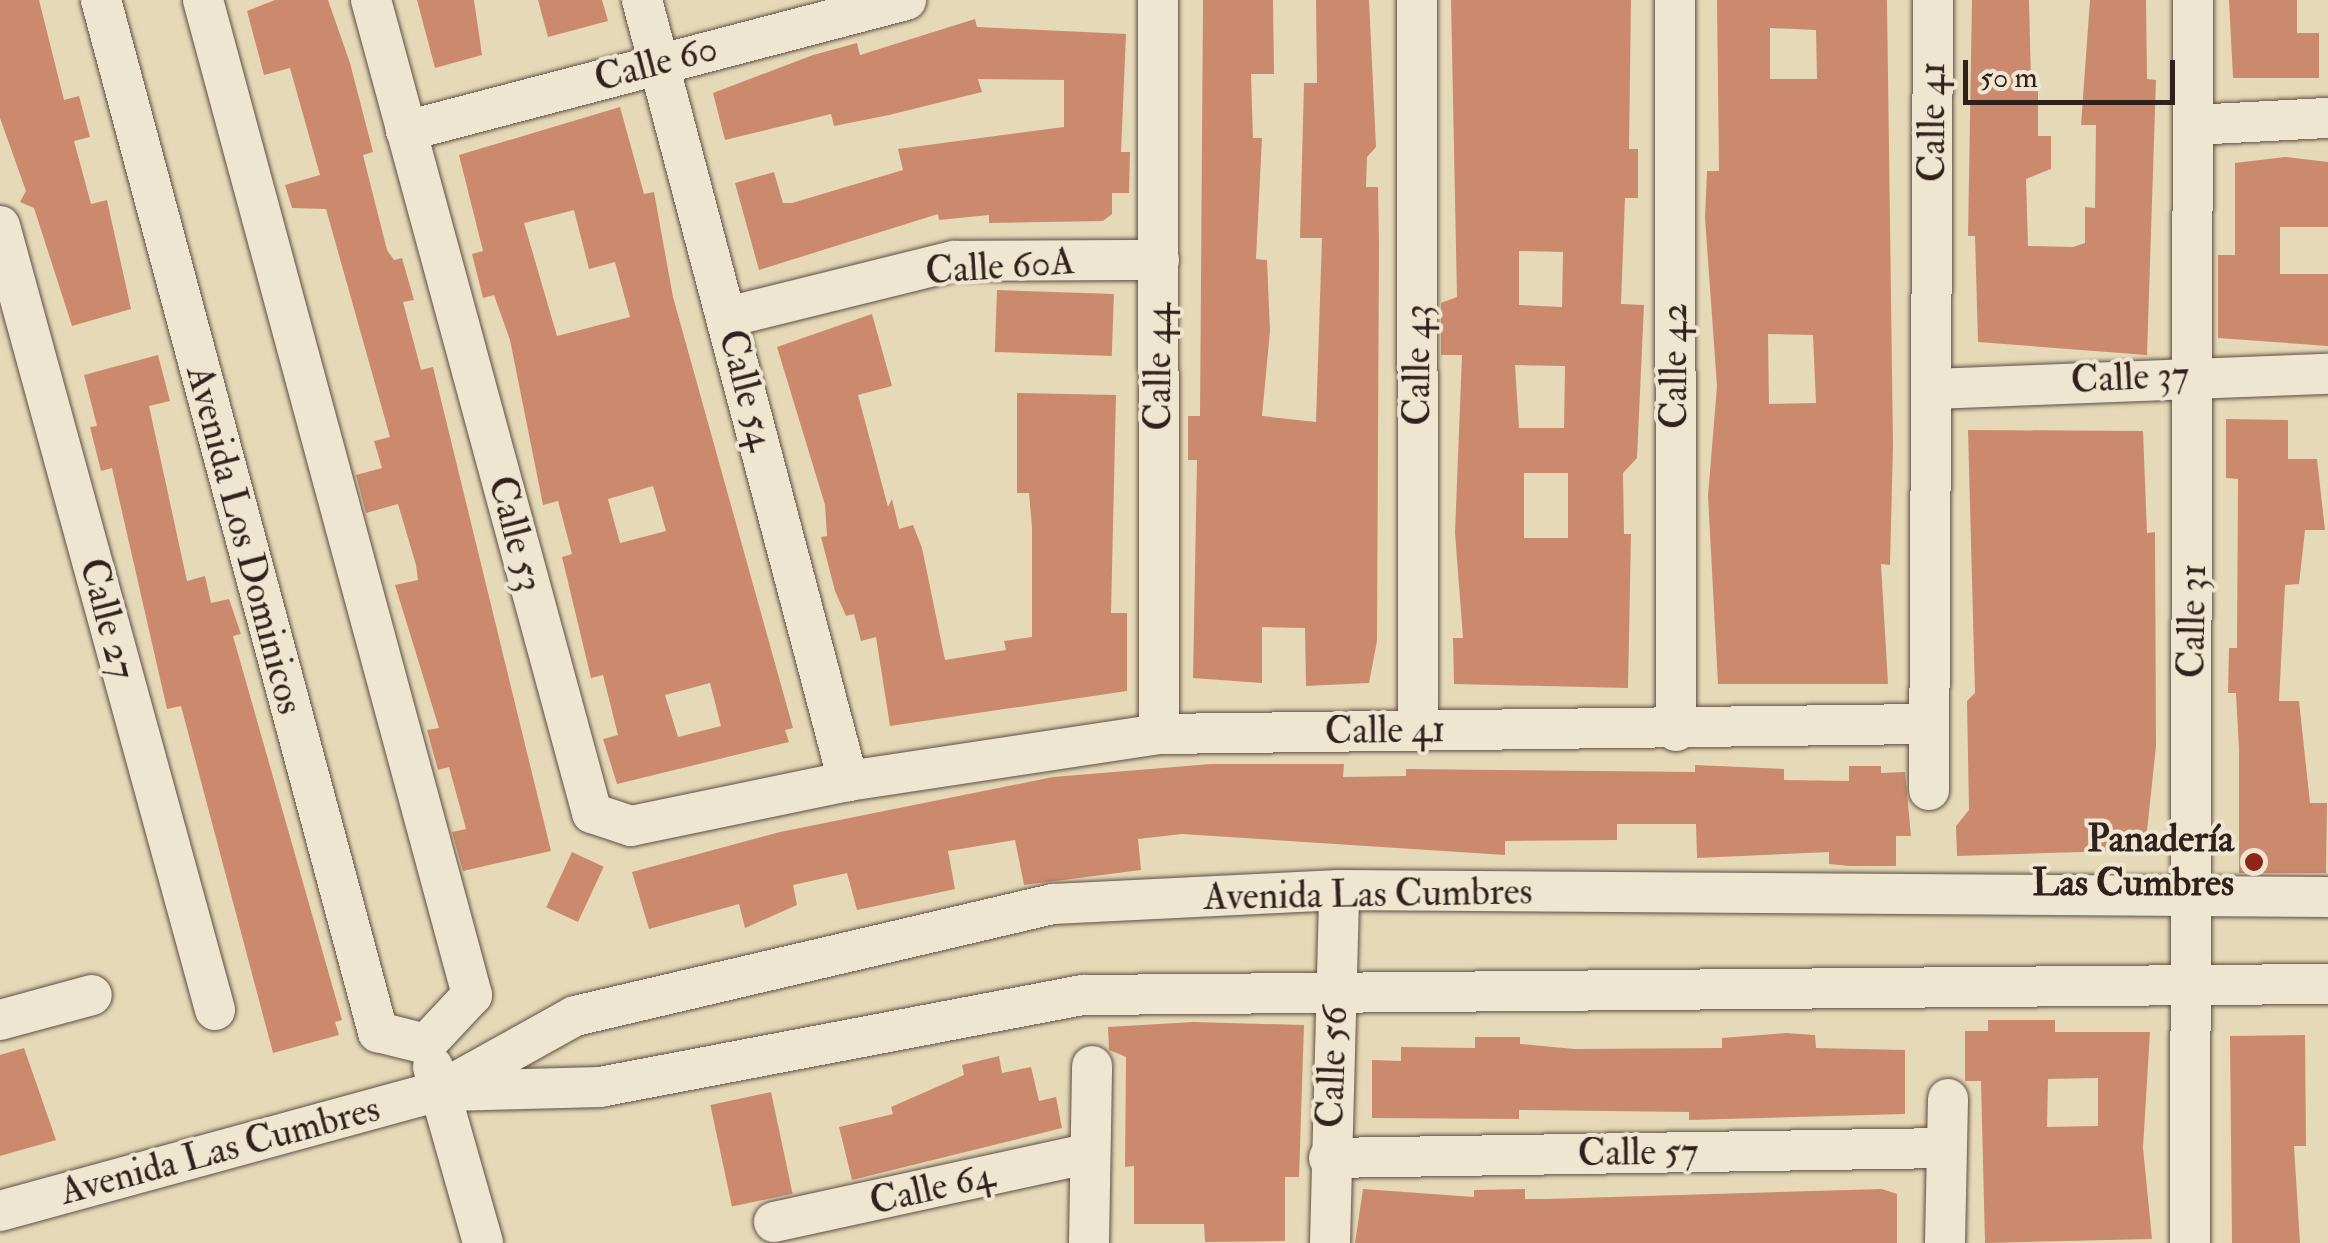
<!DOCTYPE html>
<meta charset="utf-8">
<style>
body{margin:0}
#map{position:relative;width:2328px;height:1243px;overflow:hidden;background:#e6d9b8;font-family:"IM FELL Double Pica",serif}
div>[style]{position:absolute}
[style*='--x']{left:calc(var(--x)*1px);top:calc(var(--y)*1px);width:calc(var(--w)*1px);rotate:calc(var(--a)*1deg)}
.building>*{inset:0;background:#cb8a6e;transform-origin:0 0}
.roads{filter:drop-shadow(0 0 2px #5e4f42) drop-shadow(0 0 2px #5e4f42)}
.minor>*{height:40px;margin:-20px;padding:0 20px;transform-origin:20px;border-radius:20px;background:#efe6d1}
.dots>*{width:28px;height:28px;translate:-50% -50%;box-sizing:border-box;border:5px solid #efe6d1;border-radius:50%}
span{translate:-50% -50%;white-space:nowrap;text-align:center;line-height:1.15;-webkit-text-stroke:8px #efe6d1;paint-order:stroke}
.street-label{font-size:38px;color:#30211b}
.poi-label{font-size:38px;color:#30211b;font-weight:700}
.right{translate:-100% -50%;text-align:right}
.scale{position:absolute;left:1963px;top:60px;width:212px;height:45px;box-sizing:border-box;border:5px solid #30211b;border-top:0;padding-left:12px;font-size:30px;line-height:35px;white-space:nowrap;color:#30211b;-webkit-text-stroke:8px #efe6d1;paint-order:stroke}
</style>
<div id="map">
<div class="building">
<div style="clip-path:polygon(0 0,39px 0,64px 100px,79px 96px,90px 137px,74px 141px,91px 204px,107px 200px,131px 309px,72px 326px,34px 208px,20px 202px,26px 191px,0 118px)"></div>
<div style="clip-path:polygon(275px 0,328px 0,350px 63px,373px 152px,363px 155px,387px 250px,394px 260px,402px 258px,414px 300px,403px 302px,421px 370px,433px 367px,551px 851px,463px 871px,452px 832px,466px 829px,449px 767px,438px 770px,427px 730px,439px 728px,395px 585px,418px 580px,416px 565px,398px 504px,366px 513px,356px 475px,382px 468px,374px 441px,390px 437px,326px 209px,292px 208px,285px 185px,320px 175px,290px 68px,264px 75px,247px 11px)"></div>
<div style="clip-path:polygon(417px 0,474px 0,482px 55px,435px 68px)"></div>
<div style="clip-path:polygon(538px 0,602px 0,608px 21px,548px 37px)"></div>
<div style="clip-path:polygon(1203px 0,1273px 0,1274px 74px,1251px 74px,1253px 138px,1262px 138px,1256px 259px,1267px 260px,1270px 331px,1262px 416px,1316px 422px,1322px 238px,1300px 238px,1304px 83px,1317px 83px,1316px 0,1369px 0,1376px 147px,1367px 157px,1366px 187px,1378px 187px,1379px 244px,1377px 641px,1369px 683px,1306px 686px,1305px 628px,1262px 627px,1262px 683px,1193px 678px,1197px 460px,1188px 460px,1188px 416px,1200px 416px)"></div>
<div style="clip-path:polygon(evenodd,1451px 0,1631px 0,1629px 149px,1638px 149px,1638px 198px,1625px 198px,1621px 304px,1644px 305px,1637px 458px,1623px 473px,1624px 534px,1631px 534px,1628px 688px,1454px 684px,1453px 638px,1463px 638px,1455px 533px,1462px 355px,1441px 355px,1441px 303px,1457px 297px,1451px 0,1519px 251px,1563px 252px,1562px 307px,1519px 305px,1519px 251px,1451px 0,1515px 365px,1565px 366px,1564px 428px,1519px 428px,1515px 365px,1451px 0,1524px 473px,1568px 473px,1568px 538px,1524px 538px,1524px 473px)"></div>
<div style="clip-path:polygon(evenodd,1717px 0,1887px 0,1893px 445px,1890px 565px,1881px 564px,1888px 684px,1718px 684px,1708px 496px,1717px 386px,1705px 218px,1707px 171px,1719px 171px,1717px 0,1770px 28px,1816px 30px,1817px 79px,1770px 79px,1770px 28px,1717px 0,1768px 334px,1813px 335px,1816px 403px,1769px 404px,1768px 334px)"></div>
<div style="clip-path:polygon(1972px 0,2029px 0,2031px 81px,2038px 81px,2038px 136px,2051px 136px,2051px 169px,2026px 179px,2028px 246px,2073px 247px,2085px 243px,2085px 207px,2095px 208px,2096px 125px,2081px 125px,2090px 0,2146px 0,2147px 79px,2156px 80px,2147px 355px,1978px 342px,1975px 236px,1968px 236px)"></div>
<div style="clip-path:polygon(2229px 0,2297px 0,2297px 33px,2319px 33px,2319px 78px,2233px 78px)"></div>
<div style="clip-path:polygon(975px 19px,977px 27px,1126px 34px,1121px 152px,1130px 152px,1129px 193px,1112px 193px,1112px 214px,1103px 221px,989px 223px,989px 215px,939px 220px,938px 214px,759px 270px,735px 183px,774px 172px,783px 203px,792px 203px,903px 170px,898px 149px,1064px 127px,1064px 80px,978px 79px,982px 92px,889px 115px,834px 126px,831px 114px,725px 140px,713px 93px,813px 55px,857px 43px,860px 55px)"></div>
<div style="clip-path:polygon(evenodd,620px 107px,644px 194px,654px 192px,673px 297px,793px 728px,785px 730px,789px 742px,617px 784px,603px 739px,618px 735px,603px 675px,591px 678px,562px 557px,572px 554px,558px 501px,543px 505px,510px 340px,494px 295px,483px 298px,472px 254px,483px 251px,459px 155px,620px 107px,574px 210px,589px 269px,615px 262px,630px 317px,557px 336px,524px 223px,574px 210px,620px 107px,653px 486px,666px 531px,620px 543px,608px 499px,653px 486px,620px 107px,710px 683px,721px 726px,678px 737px,665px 695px,710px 683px)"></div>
<div style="clip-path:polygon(2285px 157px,2328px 162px,2328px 227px,2280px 227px,2280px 274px,2328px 274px,2328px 346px,2218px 338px,2218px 255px,2235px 255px,2235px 163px)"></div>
<div style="left:997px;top:290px;width:117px;height:62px;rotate:2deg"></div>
<div style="clip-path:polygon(872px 314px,892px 386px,858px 395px,888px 507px,892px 499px,899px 529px,913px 525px,922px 548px,945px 660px,1006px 650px,1004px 641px,1032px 637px,1032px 527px,1029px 493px,1017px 493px,1017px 393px,1116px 395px,1111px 613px,1127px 613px,1127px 691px,890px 726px,876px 637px,861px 641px,854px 614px,846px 616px,835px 591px,821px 537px,827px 536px,825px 505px,777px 347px)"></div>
<div style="clip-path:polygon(158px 355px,170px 401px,149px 406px,187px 581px,205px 576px,211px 603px,229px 599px,241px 634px,233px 636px,342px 1020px,335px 1022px,339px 1035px,273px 1053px,181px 706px,167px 709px,112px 468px,101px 471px,90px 427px,97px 426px,84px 375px)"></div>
<div style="clip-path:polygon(2226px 419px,2288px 420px,2288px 459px,2317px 459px,2325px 530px,2305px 530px,2299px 584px,2285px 585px,2279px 701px,2299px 701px,2310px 803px,2327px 803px,2326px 873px,2239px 873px,2239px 749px,2236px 693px,2228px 693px,2229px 648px,2237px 648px,2238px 479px,2226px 478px)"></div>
<div style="clip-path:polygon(1968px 430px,2143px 431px,2147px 533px,2155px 532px,2156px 746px,2145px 850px,1957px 856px,1956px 826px,1969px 810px,1967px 701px,1975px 693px)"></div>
<div style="clip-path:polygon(1211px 764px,1344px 764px,1343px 777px,1406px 776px,1406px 769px,1695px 772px,1695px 765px,1784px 769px,1784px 780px,1849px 781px,1849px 766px,1881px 766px,1881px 773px,1905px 772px,1911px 836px,1896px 836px,1896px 866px,1850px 866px,1829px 864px,1829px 852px,1697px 858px,1696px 824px,1617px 824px,1617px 840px,1505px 841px,1505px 855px,1182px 834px,1138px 839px,1141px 870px,1024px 885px,1015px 840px,948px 851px,955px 889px,857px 910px,847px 873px,793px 885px,797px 905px,745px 928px,739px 904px,649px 929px,632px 872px,780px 832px,1053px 777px)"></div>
<div style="left:572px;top:852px;width:35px;height:61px;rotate:25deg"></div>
<div style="clip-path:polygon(evenodd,1988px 1020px,2055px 1020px,2055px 1032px,2150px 1032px,2143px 1148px,2152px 1239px,1985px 1243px,1981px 1081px,1965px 1081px,1965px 1031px,1988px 1031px,1988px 1020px,2098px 1078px,2098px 1126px,2047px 1127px,2048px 1079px,2098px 1078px)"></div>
<div style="clip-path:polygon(1193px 1022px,1304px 1025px,1299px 1177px,1285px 1177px,1285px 1241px,1205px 1242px,1204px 1224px,1134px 1224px,1134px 1166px,1125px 1167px,1126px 1057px,1109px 1050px,1108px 1027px)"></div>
<div style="clip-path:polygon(1786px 1033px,1815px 1035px,1816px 1048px,1905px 1050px,1905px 1114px,1689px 1120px,1689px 1112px,1519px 1110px,1519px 1119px,1372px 1118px,1372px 1060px,1401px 1061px,1401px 1047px,1475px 1048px,1475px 1037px,1520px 1037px,1520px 1044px,1574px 1049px,1722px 1048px,1722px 1038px)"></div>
<div style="clip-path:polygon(2305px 1035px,2306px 1146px,2294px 1146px,2300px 1243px,2232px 1243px,2230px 1036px)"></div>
<div style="clip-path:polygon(24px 1048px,56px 1140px,0 1156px,0 1055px)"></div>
<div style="clip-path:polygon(999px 1056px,1002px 1073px,1031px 1067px,1039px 1101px,1056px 1097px,1062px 1128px,852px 1180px,839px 1127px,893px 1114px,891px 1107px,964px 1075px,962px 1065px)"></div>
<div style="left:771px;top:1092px;width:104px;height:62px;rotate:78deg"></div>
<div style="clip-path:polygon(1363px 1189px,1474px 1197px,1474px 1190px,1525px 1189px,1525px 1199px,1546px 1199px,1882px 1189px,1897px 1194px,1897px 1243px,1355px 1243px)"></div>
</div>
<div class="roads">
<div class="minor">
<div style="--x:101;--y:0;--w:1069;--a:74.98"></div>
<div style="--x:378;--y:1032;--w:49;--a:14"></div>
<div style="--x:203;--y:0;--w:1031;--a:74.87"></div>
<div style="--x:472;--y:995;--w:67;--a:133.2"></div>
<div style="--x:371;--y:0;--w:843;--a:74.79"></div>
<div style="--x:592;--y:813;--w:41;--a:18.4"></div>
<div style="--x:631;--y:826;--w:222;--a:-11.7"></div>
<div style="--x:848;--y:781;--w:315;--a:-8.6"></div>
<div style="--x:1159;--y:734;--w:766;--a:-0.75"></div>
<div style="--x:642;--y:0;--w:808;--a:75.22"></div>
<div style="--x:1158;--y:0;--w:734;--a:89.92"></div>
<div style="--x:1417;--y:0;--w:731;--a:89.92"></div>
<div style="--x:1675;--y:0;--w:731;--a:89.92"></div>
<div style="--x:2193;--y:125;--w:135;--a:-3"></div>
<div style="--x:406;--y:131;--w:517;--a:-14.68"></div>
<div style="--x:0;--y:226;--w:813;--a:74.66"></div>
<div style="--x:727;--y:317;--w:234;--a:-13.9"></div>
<div style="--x:954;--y:261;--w:205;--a:-0.3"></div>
<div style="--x:1933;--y:389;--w:395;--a:-2.2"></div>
<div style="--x:1929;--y:790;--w:790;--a:-89.71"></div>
<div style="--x:0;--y:1020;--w:95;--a:-15.2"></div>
<div style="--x:433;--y:1067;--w:183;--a:74.1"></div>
<div style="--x:449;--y:1091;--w:151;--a:-1.5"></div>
<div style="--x:600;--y:1087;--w:492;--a:-10.8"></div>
<div style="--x:1083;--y:995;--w:1245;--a:-0.51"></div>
<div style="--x:1329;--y:1158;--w:617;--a:-0.93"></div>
<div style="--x:0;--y:1211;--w:456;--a:-15.3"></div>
<div style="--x:440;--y:1091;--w:154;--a:-29.1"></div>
<div style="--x:575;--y:1016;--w:491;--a:-13.2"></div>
<div style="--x:1053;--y:904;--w:286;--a:-2.8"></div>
<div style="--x:1339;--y:890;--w:989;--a:0.41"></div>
<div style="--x:774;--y:1222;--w:323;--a:-12.3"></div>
<div style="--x:1089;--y:1243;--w:177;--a:-89"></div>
<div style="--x:1330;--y:1243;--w:353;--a:-88.5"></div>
<div style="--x:1945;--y:1243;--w:144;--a:-88.8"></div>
<div style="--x:2190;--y:1243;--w:1243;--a:-89.86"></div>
</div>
</div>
<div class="dots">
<div style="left:2254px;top:862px;background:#8f2418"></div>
</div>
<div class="street-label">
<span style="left:656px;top:64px;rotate:-15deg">Calle 60</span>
<span style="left:1933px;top:122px;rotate:-90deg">Calle 41</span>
<span style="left:1000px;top:267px;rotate:-4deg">Calle 60A</span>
<span style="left:1418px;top:365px;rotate:-90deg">Calle 43</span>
<span style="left:1675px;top:366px;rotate:-90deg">Calle 42</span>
<span style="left:1159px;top:367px;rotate:-90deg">Calle 44</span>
<span style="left:2130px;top:378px;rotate:-3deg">Calle 37</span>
<span style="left:746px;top:390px;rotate:75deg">Calle 54</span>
<span style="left:515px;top:534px;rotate:75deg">Calle 53</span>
<span style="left:244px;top:540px;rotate:75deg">Avenida Los Dominicos</span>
<span style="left:107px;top:619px;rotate:75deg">Calle 27</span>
<span style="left:2193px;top:621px;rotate:-89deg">Calle 31</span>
<span style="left:1385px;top:731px;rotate:-1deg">Calle 41</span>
<span style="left:1368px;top:895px;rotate:-1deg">Avenida Las Cumbres</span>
<span style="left:1333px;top:1067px;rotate:-88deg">Calle 56</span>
<span style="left:220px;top:1151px;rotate:-15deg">Avenida Las Cumbres</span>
<span style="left:1638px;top:1153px;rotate:-1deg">Calle 57</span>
<span style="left:932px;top:1189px;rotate:-13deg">Calle 64</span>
</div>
<div class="poi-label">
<span class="right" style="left:2234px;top:862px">Panadería<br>Las Cumbres</span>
</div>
<div class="scale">50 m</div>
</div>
